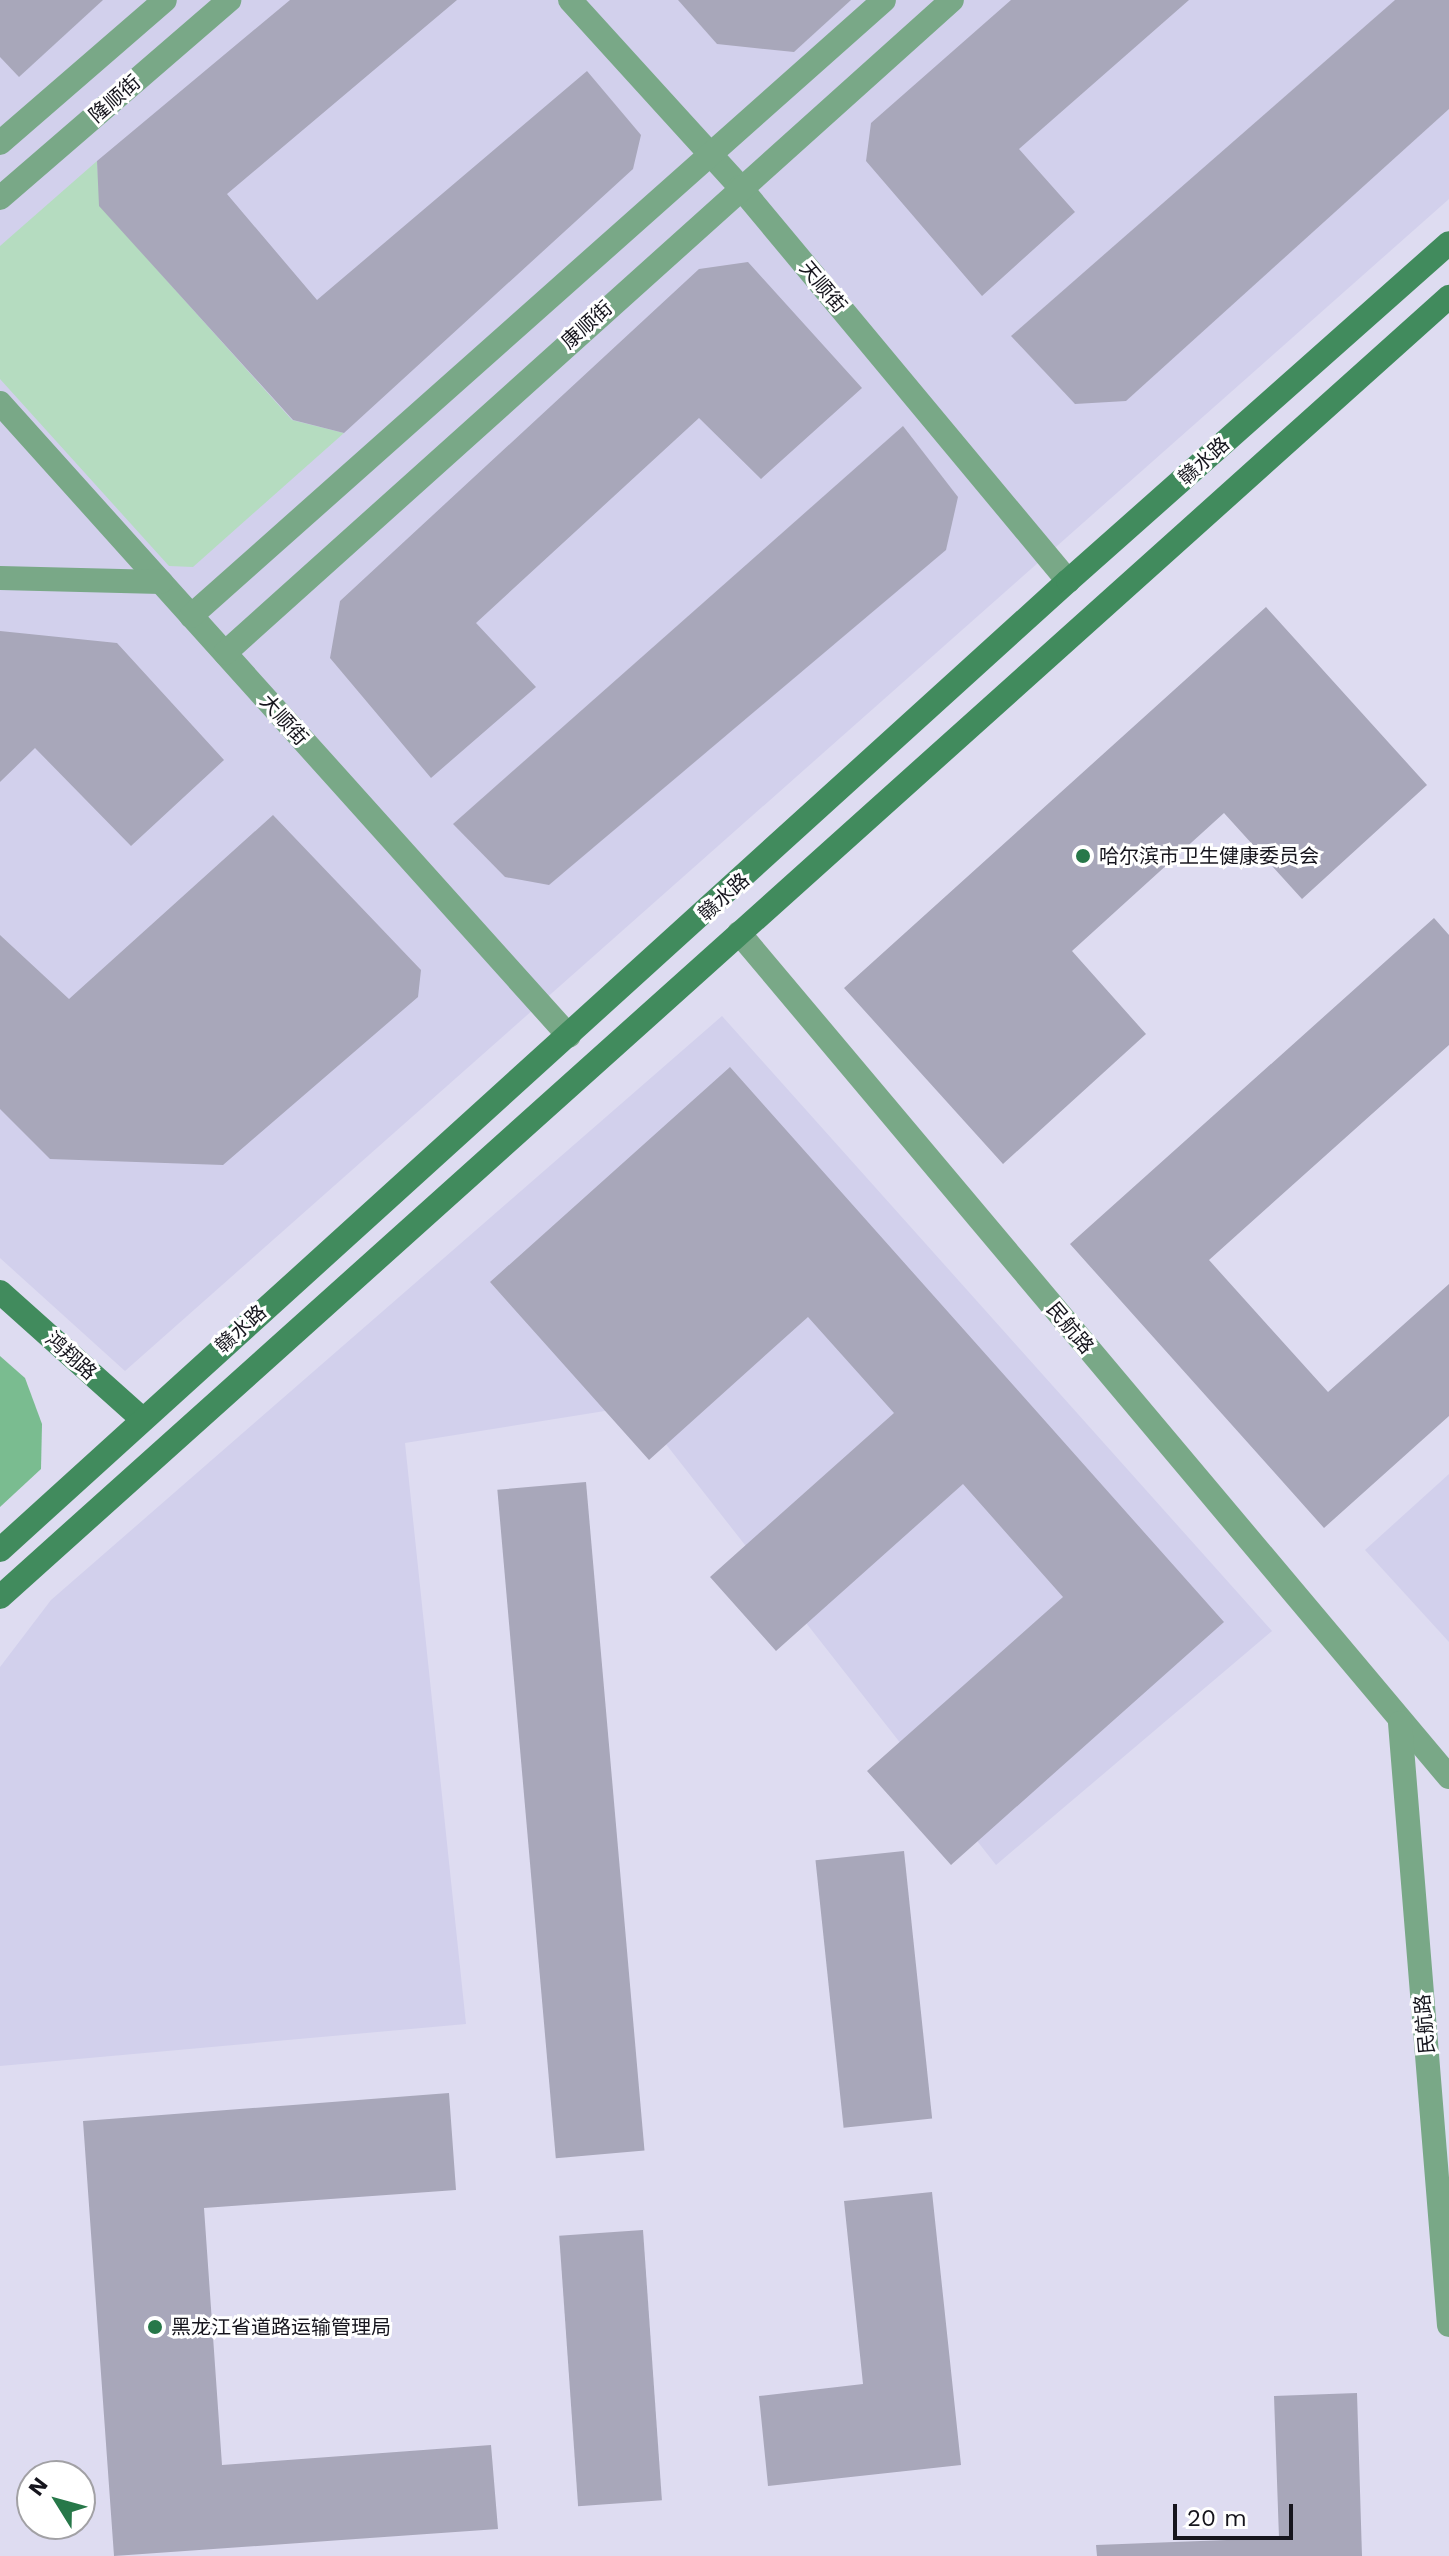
<!DOCTYPE html>
<meta charset="utf-8">
<style>
body{margin:0}
#map{position:relative;width:1449px;height:2556px;overflow:hidden;background:#dedcf1;font-family:"Work Sans","Noto Sans SC",sans-serif}
div>[style]{position:absolute}
[style*='--x']{left:calc(var(--x)*1px);top:calc(var(--y)*1px);width:calc(var(--w)*1px);rotate:calc(var(--a)*1deg)}
.built>*{inset:0;background:#d2d0ec}
.green>*{inset:0;background:#b5dcc0}
.forest>*{inset:0;background:#7abc90}
.building>*{inset:0;background:#a8a7ba;transform-origin:0 0}
.street>*{height:24px;margin:-12px;padding:0 12px;transform-origin:12px;border-radius:12px;background:#79a887}
.secondary>*{height:24px;margin:-12px;padding:0 12px;transform-origin:12px;border-radius:12px;background:#418b5d}
.dots>*{width:22px;height:22px;translate:-50% -50%;box-sizing:border-box;border:4px solid #fff;border-radius:50%}
span{translate:-50% -50%;white-space:nowrap;text-align:center;line-height:1.15;-webkit-text-stroke:6px #fff;paint-order:stroke}
.street-label{font-size:20px;color:#16151d}
.poi-label{font-size:20px;color:#16151d}
.left{translate:0 -50%;text-align:left}
.north{position:absolute;left:16px;top:2460px;width:80px;height:80px;box-sizing:border-box;background:#fff;border:2px solid #a2a1a5;border-radius:50%;rotate:307deg;font-size:22px;font-weight:700;line-height:32px;text-align:center;color:#16151d}
.north::after{content:'';display:block;margin:auto;width:28px;height:36px;background:#277849;clip-path:polygon(50% 0,100% 100%,50% 72%,0 100%)}
.scale{position:absolute;left:1173px;top:2504px;width:120px;height:36px;box-sizing:border-box;border:4px solid #16151d;border-top:0;padding-left:10px;font-size:24px;line-height:28px;white-space:nowrap;color:#16151d;-webkit-text-stroke:6px #fff;paint-order:stroke}
</style>
<div id="map">
<div class="built">
<div style="clip-path:polygon(0 0,1449px 0,1449px 199px,125px 1371px,0 1258px)"></div>
<div style="clip-path:polygon(722px 1016px,1272px 1631px,996px 1865px,636px 1406px,405px 1443px,466px 2024px,0 2066px,0 1667px,51px 1600px)"></div>
<div style="clip-path:polygon(1449px 1474px,1449px 1642px,1365px 1550px)"></div>
</div>
<div class="green">
<div style="clip-path:polygon(97px 161px,100px 206px,292px 420px,344px 433px,193px 567px,169px 566px,0 379px,0 246px)"></div>
</div>
<div class="forest">
<div style="clip-path:polygon(0 1356px,25px 1378px,42px 1424px,41px 1469px,0 1507px)"></div>
</div>
<div class="building">
<div style="clip-path:polygon(0 0,103px 0,19px 77px,0 57px)"></div>
<div style="clip-path:polygon(290px 0,457px 0,227px 194px,317px 300px,587px 71px,641px 135px,633px 169px,344px 433px,293px 420px,99px 206px,97px 161px)"></div>
<div style="clip-path:polygon(678px 0,851px 0,794px 52px,717px 44px)"></div>
<div style="clip-path:polygon(1011px 0,1189px 0,1019px 149px,1075px 212px,982px 296px,866px 161px,871px 123px)"></div>
<div style="clip-path:polygon(1395px 0,1449px 0,1449px 109px,1126px 401px,1075px 404px,1011px 336px)"></div>
<div style="clip-path:polygon(748px 262px,862px 388px,761px 479px,699px 418px,476px 623px,536px 687px,431px 778px,330px 658px,340px 601px,699px 269px)"></div>
<div style="clip-path:polygon(903px 426px,958px 497px,946px 550px,549px 885px,505px 877px,453px 824px)"></div>
<div style="clip-path:polygon(1266px 607px,1427px 785px,1302px 899px,1224px 813px,1072px 951px,1146px 1034px,1003px 1164px,844px 988px)"></div>
<div style="clip-path:polygon(0 631px,117px 643px,224px 760px,131px 846px,35px 748px,0 782px)"></div>
<div style="clip-path:polygon(273px 815px,421px 970px,418px 997px,223px 1165px,50px 1159px,0 1109px,0 935px,69px 999px)"></div>
<div style="clip-path:polygon(1434px 918px,1449px 935px,1449px 1045px,1209px 1260px,1328px 1392px,1449px 1284px,1449px 1416px,1324px 1528px,1070px 1244px)"></div>
<div style="clip-path:polygon(730px 1067px,1224px 1622px,951px 1865px,867px 1771px,1063px 1597px,963px 1484px,776px 1651px,710px 1577px,894px 1413px,808px 1317px,649px 1460px,490px 1282px)"></div>
<div style="left:586px;top:1482px;width:671px;height:89px;rotate:85deg"></div>
<div style="left:904px;top:1851px;width:269px;height:89px;rotate:84deg"></div>
<div style="clip-path:polygon(449px 2093px,456px 2190px,204px 2208px,222px 2465px,491px 2445px,498px 2529px,114px 2556px,83px 2121px)"></div>
<div style="clip-path:polygon(932px 2192px,961px 2465px,768px 2486px,759px 2396px,863px 2384px,844px 2201px)"></div>
<div style="left:643px;top:2230px;width:271px;height:84px;rotate:86deg"></div>
<div style="clip-path:polygon(1357px 2393px,1362px 2556px,1097px 2556px,1096px 2545px,1279px 2538px,1274px 2396px)"></div>
</div>
<div class="street">
<div style="--x:570;--y:0;--w:253;--a:47.7"></div>
<div style="--x:740;--y:187;--w:513;--a:50.22"></div>
<div style="--x:0;--y:143;--w:218;--a:-40.9"></div>
<div style="--x:0;--y:198;--w:303;--a:-40.8"></div>
<div style="--x:0;--y:403;--w:851;--a:48.05"></div>
<div style="--x:0;--y:578;--w:161;--a:1.4"></div>
<div style="--x:191;--y:616;--w:927;--a:-41.63"></div>
<div style="--x:225;--y:653;--w:977;--a:-41.93"></div>
<div style="--x:739;--y:933;--w:1103;--a:49.93"></div>
<div style="--x:1400;--y:1723;--w:604;--a:85.35"></div>
</div>
<div class="secondary">
<div style="--x:0;--y:1292;--w:191;--a:41.8"></div>
<div style="--x:0;--y:1550;--w:1442;--a:-42.22"></div>
<div style="--x:1068;--y:581;--w:509;--a:-41.58"></div>
<div style="--x:0;--y:1597;--w:1947;--a:-41.9"></div>
</div>
<div class="dots">
<div style="left:1083px;top:856px;background:#277849"></div>
<div style="left:155px;top:2327px;background:#277849"></div>
</div>
<div class="street-label">
<span style="left:115px;top:99px;rotate:-41deg">隆顺街</span>
<span style="left:823px;top:287px;rotate:50deg">天顺街</span>
<span style="left:587px;top:325px;rotate:-42deg">康顺街</span>
<span style="left:1204px;top:461px;rotate:-42deg">赣水路</span>
<span style="left:284px;top:720px;rotate:48deg">大顺街</span>
<span style="left:724px;top:897px;rotate:-42deg">赣水路</span>
<span style="left:1070px;top:1328px;rotate:50deg">民航路</span>
<span style="left:241px;top:1329px;rotate:-42deg">赣水路</span>
<span style="left:71px;top:1356px;rotate:42deg">鸿翔路</span>
<span style="left:1425px;top:2024px;rotate:-95deg">民航路</span>
</div>
<div class="poi-label">
<span class="left" style="left:1099px;top:856px">哈尔滨市卫生健康委员会</span>
<span class="left" style="left:171px;top:2327px">黑龙江省道路运输管理局</span>
</div>
<div class="north">N</div>
<div class="scale">20 m</div>
</div>
